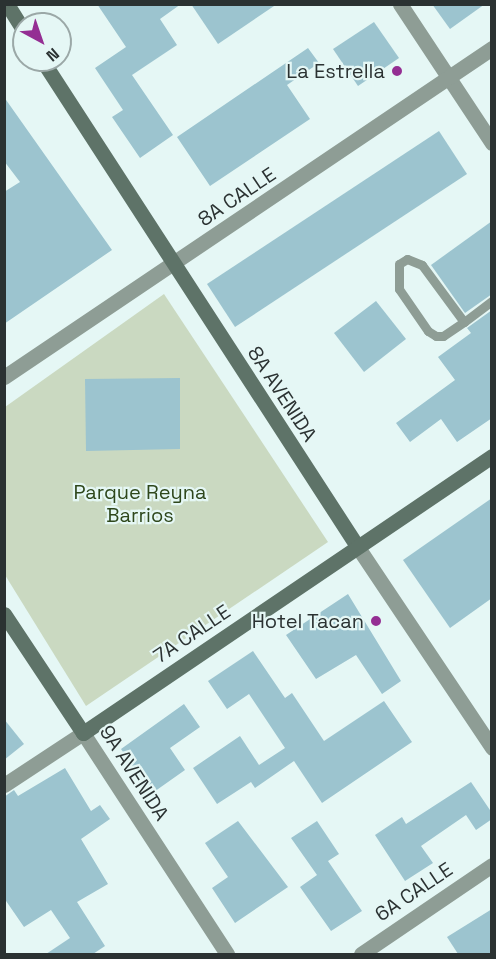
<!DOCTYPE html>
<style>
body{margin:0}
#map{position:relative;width:496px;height:959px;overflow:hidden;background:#e5f7f5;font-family:"Space Grotesk",sans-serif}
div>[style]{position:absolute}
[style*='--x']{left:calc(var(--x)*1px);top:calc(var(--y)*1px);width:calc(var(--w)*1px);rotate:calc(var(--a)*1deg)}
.green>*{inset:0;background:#cad9c1}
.building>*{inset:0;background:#9cc4cf}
.lane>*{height:9px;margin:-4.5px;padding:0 4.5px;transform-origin:4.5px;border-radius:4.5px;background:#8e9d95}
.street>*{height:15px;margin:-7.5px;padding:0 7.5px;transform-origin:7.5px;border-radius:7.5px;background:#8e9d95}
.secondary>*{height:15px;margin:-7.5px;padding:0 7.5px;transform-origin:7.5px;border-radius:7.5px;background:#5e7368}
.dots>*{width:16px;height:16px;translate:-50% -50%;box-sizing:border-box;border:3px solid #e5f7f5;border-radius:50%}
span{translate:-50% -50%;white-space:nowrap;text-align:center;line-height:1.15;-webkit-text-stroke:4.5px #e5f7f5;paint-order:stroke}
.poi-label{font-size:20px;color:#2b3232}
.right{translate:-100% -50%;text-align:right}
.street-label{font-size:20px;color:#2b3232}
.park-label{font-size:20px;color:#2e471b}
.frame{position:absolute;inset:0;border:6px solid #2b3232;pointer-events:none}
.north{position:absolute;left:12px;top:12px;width:60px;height:60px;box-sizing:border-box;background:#e5f7f5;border:2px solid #9ba8a7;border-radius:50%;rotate:140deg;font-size:16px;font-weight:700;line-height:24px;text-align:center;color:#2b3232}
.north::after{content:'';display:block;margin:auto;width:21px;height:27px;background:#942e93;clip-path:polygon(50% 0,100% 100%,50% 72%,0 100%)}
</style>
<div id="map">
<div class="green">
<i style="clip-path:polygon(164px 294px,328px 542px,86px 706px,5px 575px,5px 407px)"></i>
</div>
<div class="building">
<i style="clip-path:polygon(97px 4px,181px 4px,160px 19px,177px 45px,132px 75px,173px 135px,140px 158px,112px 117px,123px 110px,95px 68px,126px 47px)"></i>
<i style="clip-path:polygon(191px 4px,277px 4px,218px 44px)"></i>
<i style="clip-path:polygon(432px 4px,485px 4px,450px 29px)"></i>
<i style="clip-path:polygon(374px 22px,399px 58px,358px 86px,333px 49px)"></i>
<i style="clip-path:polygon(308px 48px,319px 63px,287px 85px,310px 119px,210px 186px,177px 137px)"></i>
<i style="clip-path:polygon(4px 97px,112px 250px,4px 324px,4px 192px,20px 182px,4px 161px)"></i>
<i style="clip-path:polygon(439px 131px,467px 174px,235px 327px,207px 284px)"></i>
<i style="clip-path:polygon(492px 221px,492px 294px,465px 313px,431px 265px)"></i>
<i style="clip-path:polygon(376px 301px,406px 339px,364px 372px,334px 333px)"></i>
<i style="clip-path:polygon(492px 310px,492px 418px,457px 442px,441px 419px,410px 442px,396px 423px,455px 380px,438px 357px,471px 333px,467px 328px)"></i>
<i style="clip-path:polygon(180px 378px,180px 449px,86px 451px,85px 379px)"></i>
<i style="clip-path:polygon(492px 498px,492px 598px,450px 628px,403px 560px)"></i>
<i style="clip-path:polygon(348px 594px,401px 681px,382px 694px,356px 655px,316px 679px,286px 635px)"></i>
<i style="clip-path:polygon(253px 651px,285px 698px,292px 693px,324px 741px,384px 701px,412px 742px,322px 803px,294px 761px,255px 788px,251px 782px,217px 804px,193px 768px,240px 736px,259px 765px,285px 748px,249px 694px,227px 709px,208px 681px)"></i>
<i style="clip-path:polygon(184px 704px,200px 727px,170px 748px,185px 770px,151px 794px,121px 749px)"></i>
<i style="clip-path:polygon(4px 719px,24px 744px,4px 760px)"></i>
<i style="clip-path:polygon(65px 768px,91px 811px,100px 805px,110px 819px,81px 839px,108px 884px,77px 902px,105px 946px,93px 954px,46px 954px,70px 938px,51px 910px,24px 927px,4px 898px,4px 797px,14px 790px,18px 796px)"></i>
<i style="clip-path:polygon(471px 782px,492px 813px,492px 819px,476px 830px,466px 815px,421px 846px,433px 863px,405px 881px,375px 835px,402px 817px,406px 824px)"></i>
<i style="clip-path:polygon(238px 821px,288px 887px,235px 923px,212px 888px,228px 877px,205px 843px)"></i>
<i style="clip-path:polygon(317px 821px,339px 854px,328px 861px,362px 911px,331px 931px,300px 887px,317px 875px,291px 838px)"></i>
<i style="clip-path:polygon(492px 909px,492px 954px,458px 954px,447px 937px)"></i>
</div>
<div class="lane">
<i style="--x:464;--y:322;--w:71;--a:-126.4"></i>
<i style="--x:422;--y:265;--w:16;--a:-158"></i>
<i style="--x:407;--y:259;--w:9;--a:148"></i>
<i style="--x:399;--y:264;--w:25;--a:90"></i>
<i style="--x:399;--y:289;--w:51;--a:55.4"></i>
<i style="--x:428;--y:331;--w:9;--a:32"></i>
<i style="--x:436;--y:336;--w:7;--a:0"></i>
<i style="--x:443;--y:336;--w:25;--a:-34"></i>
<i style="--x:464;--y:322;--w:35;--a:-37"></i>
</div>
<div class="street">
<i style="--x:400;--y:4;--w:167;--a:56.5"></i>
<i style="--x:4;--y:377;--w:589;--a:-33.99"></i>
<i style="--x:357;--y:546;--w:243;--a:56.2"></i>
<i style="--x:4;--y:785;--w:95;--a:-33.4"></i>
<i style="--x:83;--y:733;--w:264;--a:56.9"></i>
<i style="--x:361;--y:954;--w:158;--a:-34.2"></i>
</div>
<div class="secondary">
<i style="--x:7;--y:4;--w:32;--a:58"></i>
<i style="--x:42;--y:60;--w:579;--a:57.05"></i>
<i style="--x:4;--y:614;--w:143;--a:56.4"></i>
<i style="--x:83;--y:733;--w:494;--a:-34.1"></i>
</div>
<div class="dots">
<i style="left:397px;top:71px;background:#942e93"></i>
<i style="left:376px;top:621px;background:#942e93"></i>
</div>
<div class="poi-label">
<span class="right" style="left:385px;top:71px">La Estrella</span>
<span class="right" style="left:364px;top:621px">Hotel Tacan</span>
</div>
<div class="street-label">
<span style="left:237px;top:197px;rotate:-34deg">8A CALLE</span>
<span style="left:282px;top:394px;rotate:57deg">8A AVENIDA</span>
<span style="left:192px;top:634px;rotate:-34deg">7A CALLE</span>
<span style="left:134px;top:773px;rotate:57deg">9A AVENIDA</span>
<span style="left:414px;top:892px;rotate:-34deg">6A CALLE</span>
</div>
<div class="park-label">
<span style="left:140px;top:504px">Parque Reyna<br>Barrios</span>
</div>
<div class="frame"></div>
<div class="north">N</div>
</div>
